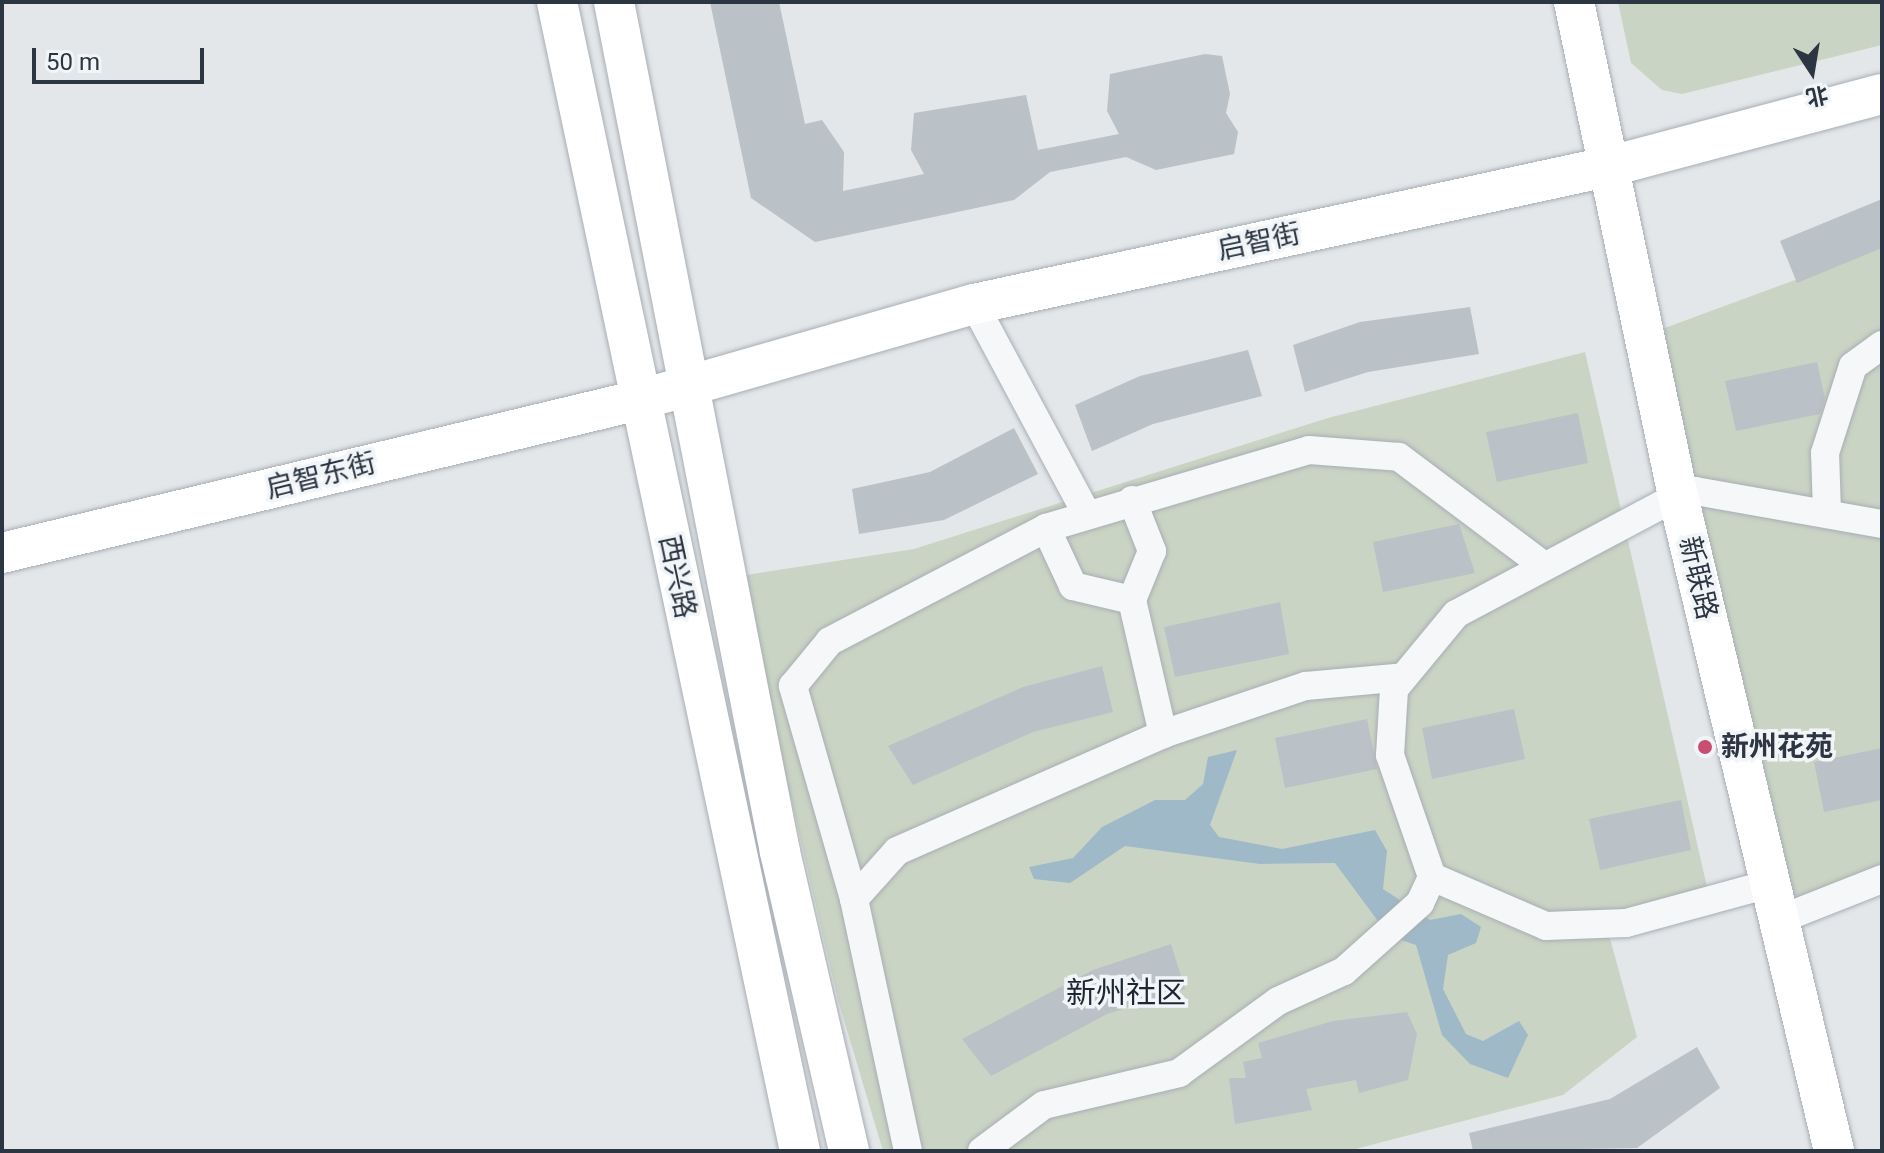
<!DOCTYPE html>
<meta charset="utf-8">
<style>
body{margin:0}
#map{position:relative;width:1884px;height:1153px;overflow:hidden;background:#e3e7ea;font-family:Roboto,"Noto Sans SC",sans-serif}
div>[style]{position:absolute}
[style*='--x']{left:calc(var(--x)*1px);top:calc(var(--y)*1px);width:calc(var(--w)*1px);rotate:calc(var(--a)*1deg)}
.green>*{inset:0;background:#cad4c4}
.water>*{inset:0;background:#a0b9c8}
.building>*{inset:0;background:#bac1c7}
.roads{filter:drop-shadow(0 0 2px #a8aeb4) drop-shadow(0 0 2px #a8aeb4)}
.street>*{height:28px;margin:-14px;padding:0 14px;transform-origin:14px;border-radius:14px;background:#f5f7f9}
.secondary>*{height:40px;margin:-20px;padding:0 20px;transform-origin:20px;border-radius:20px;background:#fff}
.dots>*{width:22px;height:22px;translate:-50% -50%;box-sizing:border-box;border:4px solid #f2f5f8;border-radius:50%}
span{translate:-50% -50%;white-space:nowrap;text-align:center;line-height:1.15;-webkit-text-stroke:7px #f2f5f8;paint-order:stroke}
.street-label{font-size:28px;color:#2b3642}
.poi-label{font-size:28px;color:#2b3642;font-weight:700}
.left{translate:0 -50%;text-align:left}
.neighbourhood-label{font-size:30px;color:#1d2733}
.frame{position:absolute;inset:0;border:4px solid #2b3642;pointer-events:none}
.north{position:absolute;left:1772px;top:32px;width:80px;height:80px;-webkit-text-stroke:6px #f2f5f8;paint-order:stroke;rotate:168deg;font-size:22px;font-weight:700;line-height:32px;text-align:center;color:#2b3642}
.north::after{content:'';display:block;margin:auto;width:28px;height:36px;background:#2b3642;clip-path:polygon(50% 0,100% 100%,50% 72%,0 100%)}
.scale{position:absolute;left:32px;top:48px;width:172px;height:36px;box-sizing:border-box;border:4px solid #2b3642;border-top:0;padding-left:10px;font-size:24px;line-height:28px;white-space:nowrap;color:#2b3642;-webkit-text-stroke:6px #f2f5f8;paint-order:stroke}
</style>
<div id="map">
<div class="green">
<i style="clip-path:polygon(1618px 2px,1882px 2px,1882px 45px,1682px 94px,1662px 90px,1631px 63px)"></i>
<i style="clip-path:polygon(1882px 248px,1882px 881px,1791px 915px,1662px 329px)"></i>
<i style="clip-path:polygon(1585px 352px,1710px 900px,1606px 924px,1637px 1037px,1563px 1095px,1348px 1151px,883px 1151px,838px 1000px,739px 576px,914px 549px,1328px 418px)"></i>
</div>
<div class="water">
<i style="clip-path:polygon(1237px 750px,1210px 825px,1219px 837px,1282px 849px,1375px 830px,1387px 851px,1383px 889px,1430px 920px,1461px 914px,1481px 927px,1476px 943px,1448px 955px,1443px 989px,1466px 1034px,1483px 1041px,1519px 1021px,1528px 1035px,1508px 1078px,1470px 1064px,1442px 1035px,1416px 945px,1389px 936px,1335px 863px,1260px 864px,1125px 846px,1070px 883px,1034px 879px,1029px 867px,1073px 858px,1102px 827px,1155px 800px,1185px 800px,1203px 784px,1208px 757px)"></i>
</div>
<div class="building">
<i style="clip-path:polygon(710px 2px,779px 2px,805px 124px,822px 120px,844px 152px,843px 191px,924px 174px,911px 150px,914px 113px,1026px 95px,1038px 150px,1119px 134px,1107px 111px,1110px 74px,1205px 54px,1222px 56px,1230px 94px,1226px 113px,1238px 132px,1234px 154px,1156px 170px,1126px 157px,1050px 172px,1014px 200px,815px 242px,751px 198px)"></i>
<i style="clip-path:polygon(1882px 199px,1882px 248px,1797px 283px,1780px 241px)"></i>
<i style="clip-path:polygon(1470px 307px,1479px 354px,1368px 372px,1305px 392px,1293px 345px,1360px 322px)"></i>
<i style="clip-path:polygon(1248px 350px,1262px 396px,1153px 424px,1092px 451px,1075px 405px,1140px 376px)"></i>
<i style="clip-path:polygon(1817px 362px,1825px 398px,1820px 414px,1736px 431px,1725px 381px)"></i>
<i style="clip-path:polygon(1578px 413px,1588px 463px,1497px 482px,1486px 432px)"></i>
<i style="clip-path:polygon(1014px 428px,1038px 474px,944px 520px,859px 534px,852px 489px,930px 472px)"></i>
<i style="clip-path:polygon(1459px 524px,1475px 573px,1383px 592px,1373px 542px)"></i>
<i style="clip-path:polygon(1280px 602px,1289px 654px,1175px 677px,1164px 627px)"></i>
<i style="clip-path:polygon(1102px 666px,1113px 712px,1033px 732px,913px 785px,888px 746px,1023px 687px)"></i>
<i style="clip-path:polygon(1514px 709px,1525px 759px,1432px 779px,1422px 728px)"></i>
<i style="clip-path:polygon(1367px 719px,1377px 769px,1285px 788px,1275px 738px)"></i>
<i style="clip-path:polygon(1882px 748px,1882px 800px,1824px 812px,1814px 762px)"></i>
<i style="clip-path:polygon(1681px 800px,1691px 850px,1600px 870px,1589px 819px)"></i>
<i style="clip-path:polygon(1171px 944px,1185px 989px,1107px 1014px,991px 1076px,962px 1039px,1093px 970px)"></i>
<i style="clip-path:polygon(1407px 1012px,1417px 1034px,1408px 1080px,1359px 1093px,1356px 1080px,1306px 1089px,1312px 1110px,1235px 1124px,1229px 1078px,1246px 1078px,1243px 1062px,1262px 1058px,1258px 1043px,1333px 1021px)"></i>
<i style="clip-path:polygon(1697px 1047px,1720px 1088px,1637px 1148px,1473px 1151px,1469px 1133px,1610px 1099px)"></i>
</div>
<div class="roads">
<div class="street">
<i style="--x:974;--y:304;--w:239;--a:61.8"></i>
<i style="--x:1132;--y:500;--w:55;--a:68.6"></i>
<i style="--x:1152;--y:551;--w:53;--a:112.2"></i>
<i style="--x:1132;--y:600;--w:138;--a:77"></i>
<i style="--x:1827;--y:512;--w:59;--a:-91.9"></i>
<i style="--x:1825;--y:453;--w:91;--a:-72.2"></i>
<i style="--x:1853;--y:366;--w:36;--a:-36"></i>
<i style="--x:1046;--y:528;--w:64;--a:65"></i>
<i style="--x:1073;--y:586;--w:61;--a:13.3"></i>
<i style="--x:1769;--y:884;--w:148;--a:164.7"></i>
<i style="--x:1626;--y:923;--w:80;--a:177.9"></i>
<i style="--x:1546;--y:926;--w:124;--a:-156.7"></i>
<i style="--x:1432;--y:877;--w:129;--a:-109"></i>
<i style="--x:1390;--y:755;--w:66;--a:-86.5"></i>
<i style="--x:1394;--y:689;--w:97;--a:-50.4"></i>
<i style="--x:1456;--y:614;--w:251;--a:-28"></i>
<i style="--x:1678;--y:496;--w:18;--a:-16"></i>
<i style="--x:1695;--y:491;--w:190;--a:10"></i>
<i style="--x:854;--y:899;--w:222;--a:-106"></i>
<i style="--x:793;--y:686;--w:58;--a:-50.6"></i>
<i style="--x:830;--y:641;--w:244;--a:-27.6"></i>
<i style="--x:1046;--y:528;--w:274;--a:-16.5"></i>
<i style="--x:1309;--y:450;--w:90;--a:4.4"></i>
<i style="--x:1399;--y:457;--w:180;--a:36.9"></i>
<i style="--x:1779;--y:926;--w:16;--a:-43"></i>
<i style="--x:1791;--y:915;--w:98;--a:-21.6"></i>
<i style="--x:908;--y:1151;--w:258;--a:-102.1"></i>
<i style="--x:854;--y:899;--w:64;--a:-48.1"></i>
<i style="--x:897;--y:851;--w:291;--a:-23.7"></i>
<i style="--x:1163;--y:734;--w:151;--a:-18.6"></i>
<i style="--x:1306;--y:686;--w:98;--a:-5.2"></i>
<i style="--x:982;--y:1151;--w:77;--a:-36.6"></i>
<i style="--x:1044;--y:1105;--w:139;--a:-13.3"></i>
<i style="--x:1179;--y:1073;--w:122;--a:-36"></i>
<i style="--x:1278;--y:1001;--w:72;--a:-24.4"></i>
<i style="--x:1344;--y:971;--w:102;--a:-41.8"></i>
<i style="--x:1420;--y:903;--w:29;--a:-65"></i>
</div>
<div class="secondary">
<i style="--x:557;--y:2;--w:1174;--a:78.06"></i>
<i style="--x:614;--y:2;--w:866;--a:78.95"></i>
<i style="--x:780;--y:852;--w:307;--a:77"></i>
<i style="--x:1574;--y:2;--w:505;--a:78.11"></i>
<i style="--x:1678;--y:496;--w:673;--a:76.6"></i>
<i style="--x:2;--y:553;--w:655;--a:-13.51"></i>
<i style="--x:639;--y:400;--w:348;--a:-16"></i>
<i style="--x:974;--y:304;--w:652;--a:-12.22"></i>
<i style="--x:1611;--y:166;--w:280;--a:-14.9"></i>
</div>
</div>
<div class="dots">
<i style="left:1705px;top:747px;background:#c84f71"></i>
</div>
<div class="street-label">
<span style="left:1259px;top:242px;rotate:-12deg">启智街</span>
<span style="left:321px;top:476px;rotate:-14deg">启智东街</span>
<span style="left:677px;top:577px;rotate:78deg">西兴路</span>
<span style="left:1698px;top:578px;rotate:77deg">新联路</span>
</div>
<div class="poi-label">
<span class="left" style="left:1721px;top:747px">新州花苑</span>
</div>
<div class="neighbourhood-label">
<span style="left:1126px;top:993px">新州社区</span>
</div>
<div class="frame"></div>
<div class="north">北</div>
<div class="scale">50 m</div>
</div>
